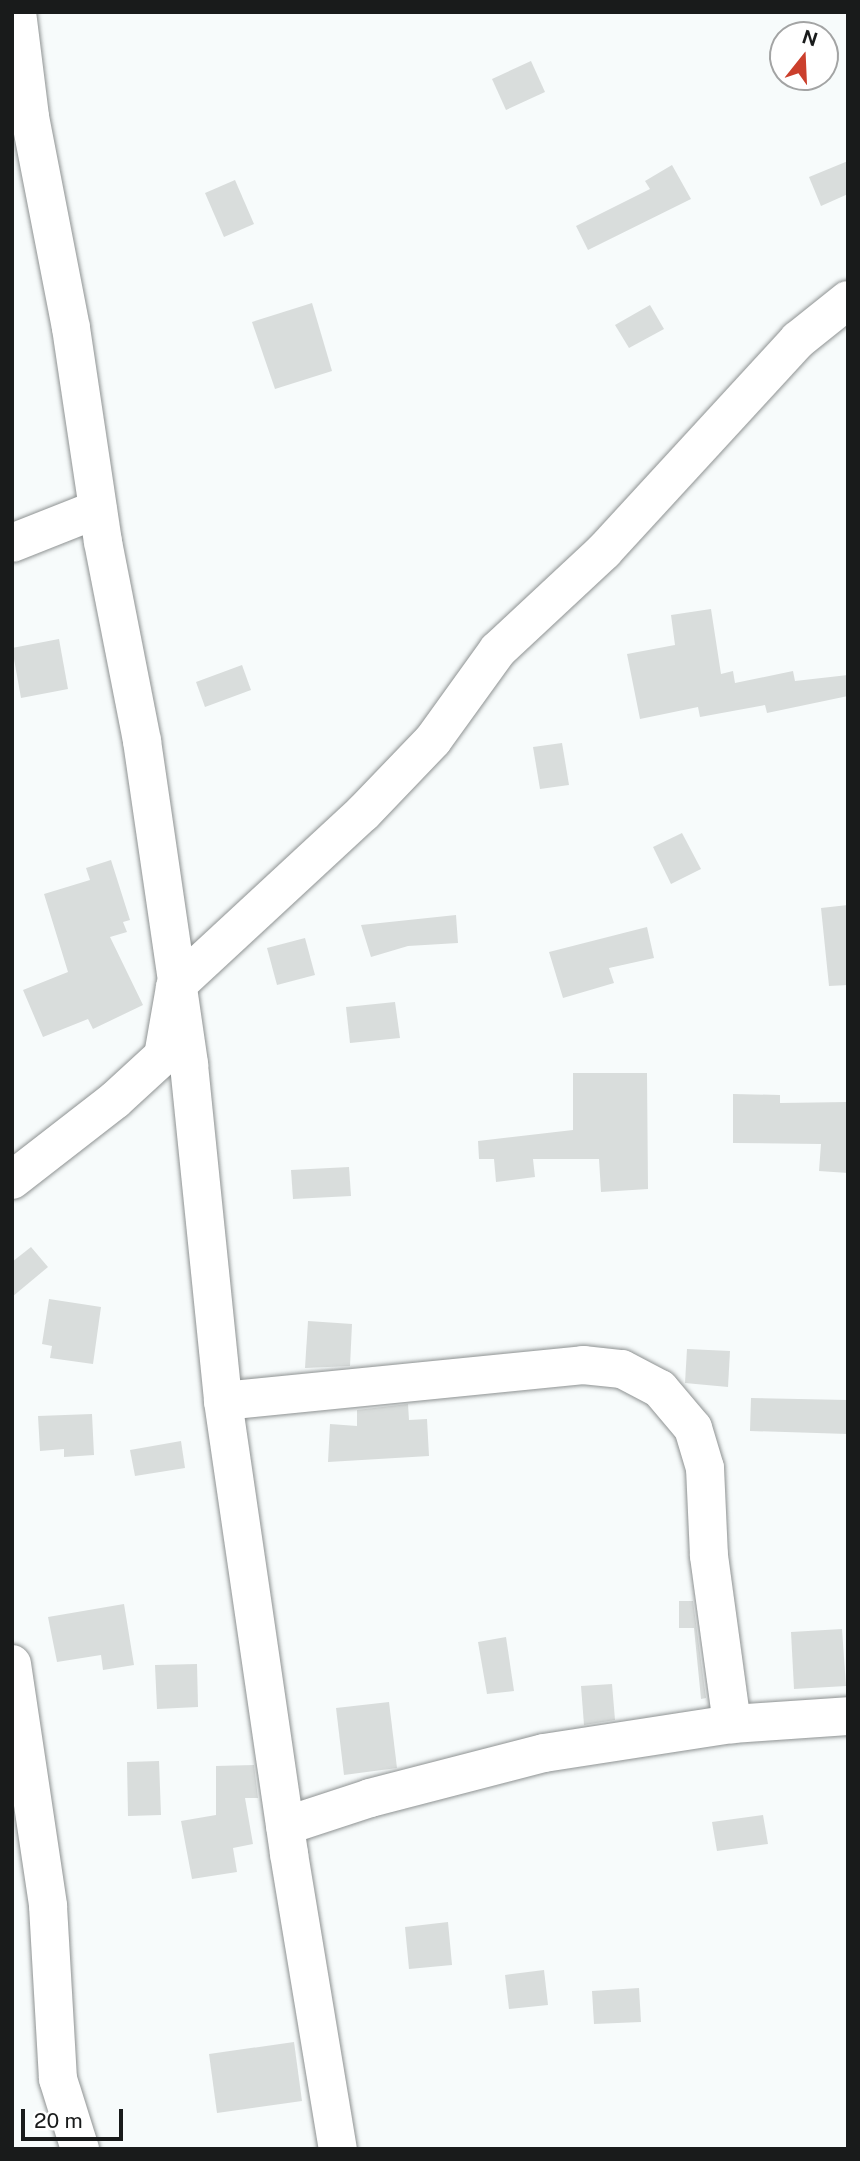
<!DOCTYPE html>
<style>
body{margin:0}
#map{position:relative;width:860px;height:2161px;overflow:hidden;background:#f7fbfb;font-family:"Public Sans",sans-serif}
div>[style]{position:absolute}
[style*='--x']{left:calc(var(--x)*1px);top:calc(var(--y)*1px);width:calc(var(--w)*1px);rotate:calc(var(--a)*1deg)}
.building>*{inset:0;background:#d9dddc}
.roads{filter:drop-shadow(0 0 2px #8e9292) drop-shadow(0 0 2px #8e9292)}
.minor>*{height:38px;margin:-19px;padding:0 19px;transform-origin:19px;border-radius:19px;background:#fff}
span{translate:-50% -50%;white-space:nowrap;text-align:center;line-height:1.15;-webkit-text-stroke:7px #fff;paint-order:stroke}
.frame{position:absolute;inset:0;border:14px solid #191b1b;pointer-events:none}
.north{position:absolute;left:769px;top:21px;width:70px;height:70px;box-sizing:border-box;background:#fff;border:2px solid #a3a4a4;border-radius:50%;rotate:18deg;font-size:19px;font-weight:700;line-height:28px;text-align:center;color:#191b1b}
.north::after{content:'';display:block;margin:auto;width:24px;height:32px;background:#cb3f2c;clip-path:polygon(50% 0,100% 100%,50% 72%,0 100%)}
.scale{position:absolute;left:21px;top:2109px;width:102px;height:32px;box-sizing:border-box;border:4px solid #191b1b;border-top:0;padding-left:9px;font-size:21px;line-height:24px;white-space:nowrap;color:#191b1b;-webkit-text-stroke:5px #fff;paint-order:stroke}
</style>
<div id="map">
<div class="building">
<i style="clip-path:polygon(531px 61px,545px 92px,506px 110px,492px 79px)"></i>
<i style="clip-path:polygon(848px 161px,848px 194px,821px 206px,809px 177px)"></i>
<i style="clip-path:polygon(672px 165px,691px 199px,588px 250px,576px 226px,650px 189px,645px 181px)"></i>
<i style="clip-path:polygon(235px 180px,254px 224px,224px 237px,205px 193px)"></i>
<i style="clip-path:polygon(312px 303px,332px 371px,275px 389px,252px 322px)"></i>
<i style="clip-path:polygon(650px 305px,664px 329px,629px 348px,615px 325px)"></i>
<i style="clip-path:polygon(711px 609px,721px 674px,733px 671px,735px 683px,793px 671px,795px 681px,848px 675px,848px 696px,767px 713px,765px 705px,700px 717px,698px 707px,640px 719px,627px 654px,675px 645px,671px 615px)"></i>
<i style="clip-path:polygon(59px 639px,68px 689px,21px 698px,12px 648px)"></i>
<i style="clip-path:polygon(242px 665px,251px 690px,205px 707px,196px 682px)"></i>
<i style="clip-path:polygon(562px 743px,569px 785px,540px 789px,533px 747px)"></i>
<i style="clip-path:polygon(682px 833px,701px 869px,671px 884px,653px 847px)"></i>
<i style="clip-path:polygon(111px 860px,130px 920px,123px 922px,127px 932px,110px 937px,143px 1005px,93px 1029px,88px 1019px,43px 1037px,23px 990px,68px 972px,44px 894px,90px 880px,86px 868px)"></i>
<i style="clip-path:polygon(848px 905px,848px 985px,829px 986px,821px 908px)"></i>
<i style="clip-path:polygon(456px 915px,458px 943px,408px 946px,371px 957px,361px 925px)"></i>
<i style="clip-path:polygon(647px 927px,654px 958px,609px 968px,614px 983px,563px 998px,549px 952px)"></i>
<i style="clip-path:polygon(305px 938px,315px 975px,277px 985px,267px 948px)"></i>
<i style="clip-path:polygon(395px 1002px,400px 1038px,350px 1043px,346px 1007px)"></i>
<i style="clip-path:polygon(573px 1073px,647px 1073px,648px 1189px,601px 1192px,599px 1159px,533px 1159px,535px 1177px,496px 1182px,494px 1159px,479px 1159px,478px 1141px,573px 1130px)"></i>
<i style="clip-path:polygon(733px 1094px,780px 1095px,780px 1103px,848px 1102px,848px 1173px,819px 1171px,821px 1144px,733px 1143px)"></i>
<i style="clip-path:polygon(349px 1167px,351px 1196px,293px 1199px,291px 1170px)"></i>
<i style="clip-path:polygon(31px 1247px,48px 1267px,12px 1297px,12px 1262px)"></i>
<i style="clip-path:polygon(49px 1299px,101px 1307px,93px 1364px,50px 1358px,52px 1346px,42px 1344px)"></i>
<i style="clip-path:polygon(308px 1321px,352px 1324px,350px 1366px,305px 1368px)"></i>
<i style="clip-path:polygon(687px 1349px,730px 1351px,728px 1387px,685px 1383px)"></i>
<i style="clip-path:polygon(751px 1398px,848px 1400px,848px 1434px,750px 1431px)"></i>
<i style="clip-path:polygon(408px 1404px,409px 1420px,427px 1419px,429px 1456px,328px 1462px,330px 1424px,357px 1426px,357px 1410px)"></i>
<i style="clip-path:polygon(92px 1414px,94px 1455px,64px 1457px,64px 1449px,40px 1451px,38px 1416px)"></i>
<i style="clip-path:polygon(181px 1441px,185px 1468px,135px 1476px,130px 1450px)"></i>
<i style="clip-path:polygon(679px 1601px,693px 1601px,706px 1698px,701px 1699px,694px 1628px,679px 1628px)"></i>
<i style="clip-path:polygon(124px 1604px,134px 1665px,103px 1670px,101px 1655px,57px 1662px,48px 1617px)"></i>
<i style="clip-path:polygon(842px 1629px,846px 1686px,794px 1689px,791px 1632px)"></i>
<i style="clip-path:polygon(506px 1637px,514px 1691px,487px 1694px,478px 1642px)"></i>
<i style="clip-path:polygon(197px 1664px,198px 1707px,157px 1709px,155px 1665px)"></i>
<i style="clip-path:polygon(612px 1684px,615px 1720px,584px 1725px,581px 1686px)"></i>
<i style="clip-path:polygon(389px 1702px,397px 1768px,344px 1775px,336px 1708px)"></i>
<i style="clip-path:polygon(159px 1761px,161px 1815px,128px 1816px,127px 1762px)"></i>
<i style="clip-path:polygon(254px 1765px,258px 1798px,245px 1798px,253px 1844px,233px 1848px,237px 1872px,192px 1879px,181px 1821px,216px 1815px,216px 1766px)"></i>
<i style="clip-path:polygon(763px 1815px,768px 1844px,717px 1851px,712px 1822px)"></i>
<i style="clip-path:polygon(448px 1922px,452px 1965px,409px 1969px,405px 1927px)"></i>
<i style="clip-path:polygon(544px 1970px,548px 2005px,509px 2009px,505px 1975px)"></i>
<i style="clip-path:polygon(639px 1988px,641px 2022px,594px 2024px,592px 1991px)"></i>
<i style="clip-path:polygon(294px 2042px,302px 2101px,217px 2113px,209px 2054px)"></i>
</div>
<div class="roads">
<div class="minor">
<i style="--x:17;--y:12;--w:106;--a:82.9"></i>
<i style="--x:30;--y:117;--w:215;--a:79"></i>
<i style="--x:71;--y:328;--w:216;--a:81.5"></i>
<i style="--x:103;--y:542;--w:203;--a:78.9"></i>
<i style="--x:142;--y:741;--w:327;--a:81.7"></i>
<i style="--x:189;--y:1065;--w:338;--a:84.2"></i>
<i style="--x:223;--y:1401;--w:458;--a:81.7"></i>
<i style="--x:289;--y:1854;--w:299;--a:80.6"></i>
<i style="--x:12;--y:543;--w:92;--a:-21.6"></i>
<i style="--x:12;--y:1180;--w:130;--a:-37.8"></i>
<i style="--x:115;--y:1100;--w:65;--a:-42.5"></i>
<i style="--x:163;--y:1056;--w:70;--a:-80.1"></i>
<i style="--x:175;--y:987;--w:256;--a:-42.8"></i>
<i style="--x:363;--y:813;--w:101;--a:-46.2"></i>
<i style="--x:433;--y:740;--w:111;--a:-54.2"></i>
<i style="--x:498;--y:650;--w:145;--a:-43"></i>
<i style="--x:604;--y:551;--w:287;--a:-47.4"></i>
<i style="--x:798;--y:340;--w:64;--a:-38.7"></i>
<i style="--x:223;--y:1401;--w:362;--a:-5.7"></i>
<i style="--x:583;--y:1365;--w:39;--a:6"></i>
<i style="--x:622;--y:1369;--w:43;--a:27.8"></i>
<i style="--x:660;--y:1389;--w:51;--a:49.8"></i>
<i style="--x:693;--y:1428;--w:42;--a:73.3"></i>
<i style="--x:705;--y:1468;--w:88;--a:87.4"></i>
<i style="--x:709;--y:1556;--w:170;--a:82.2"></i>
<i style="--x:12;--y:1664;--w:245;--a:81.5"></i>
<i style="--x:48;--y:1906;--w:173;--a:86.7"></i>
<i style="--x:58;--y:2079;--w:73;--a:72.6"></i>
<i style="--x:285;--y:1826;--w:89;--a:-18.2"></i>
<i style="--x:370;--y:1798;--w:180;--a:-14.5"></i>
<i style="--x:544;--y:1753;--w:190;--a:-8.8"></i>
<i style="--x:732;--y:1724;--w:116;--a:-3.9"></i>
</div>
</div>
<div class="frame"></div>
<div class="north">N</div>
<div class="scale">20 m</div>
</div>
